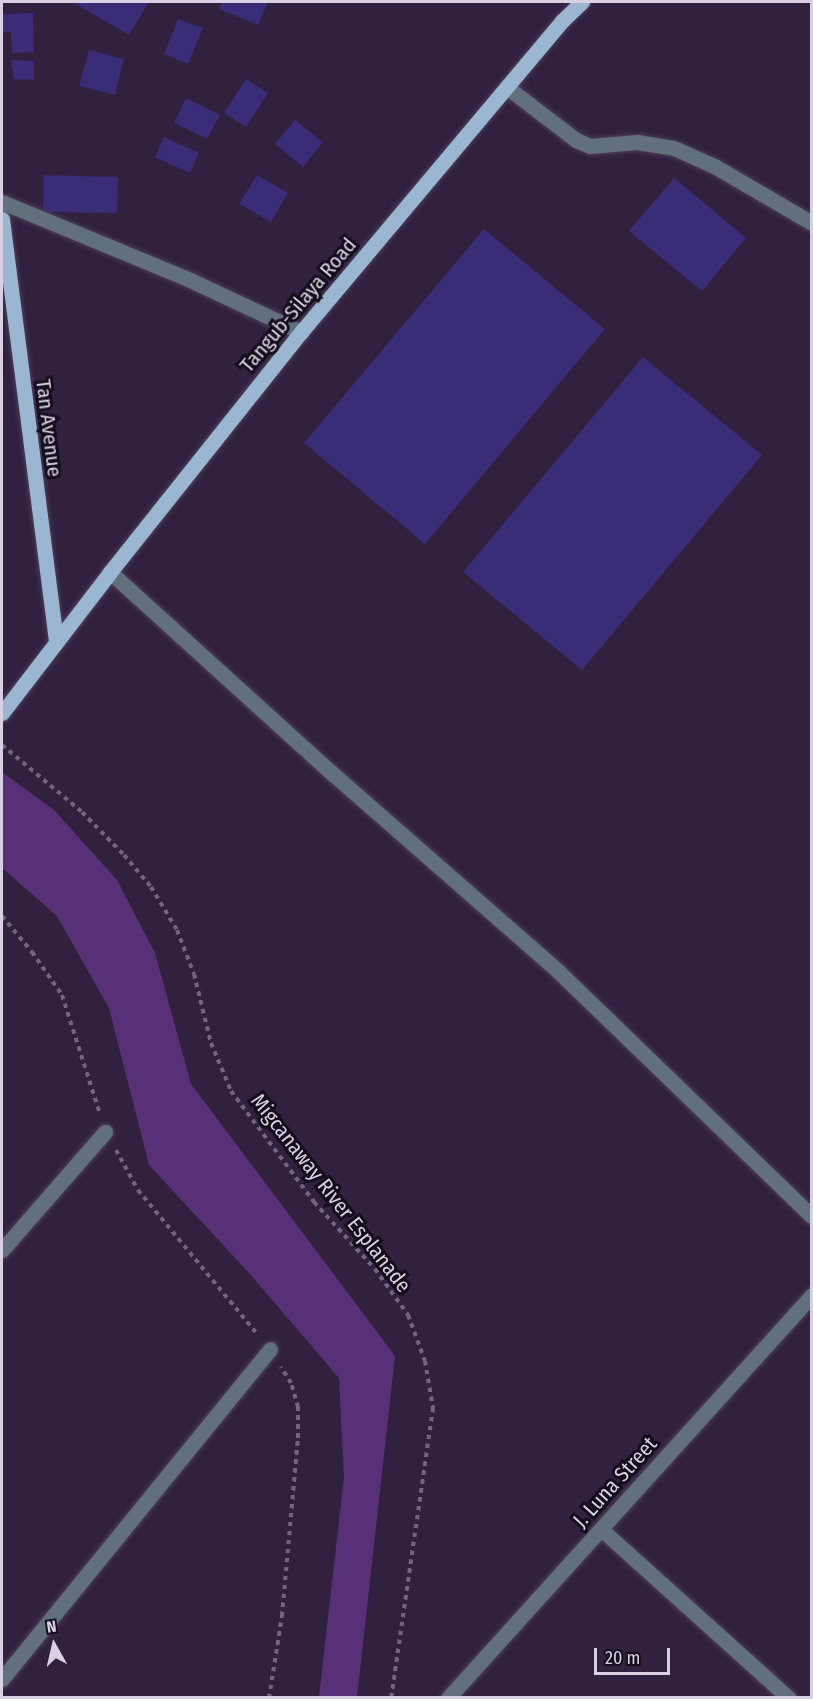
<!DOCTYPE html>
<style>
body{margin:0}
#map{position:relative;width:813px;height:1699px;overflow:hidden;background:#31213f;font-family:"Fira Sans Condensed",sans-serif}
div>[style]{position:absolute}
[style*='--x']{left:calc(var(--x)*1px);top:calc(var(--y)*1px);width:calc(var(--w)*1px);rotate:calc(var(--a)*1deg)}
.water>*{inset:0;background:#583078}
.building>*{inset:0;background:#3a2c76}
.path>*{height:4px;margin-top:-2px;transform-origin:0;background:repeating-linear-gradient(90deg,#73657f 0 4.5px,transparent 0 9px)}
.roads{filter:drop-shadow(0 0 2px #4c3d59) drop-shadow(0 0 2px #4c3d59)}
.minor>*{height:15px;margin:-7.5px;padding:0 7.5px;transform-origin:7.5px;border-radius:7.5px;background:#62707d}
.major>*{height:15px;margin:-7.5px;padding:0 7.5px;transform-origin:7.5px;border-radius:7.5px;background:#9ab6d1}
span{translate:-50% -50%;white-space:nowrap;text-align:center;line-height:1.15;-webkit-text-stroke:6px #150e1c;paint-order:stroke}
.street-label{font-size:21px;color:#dad0e4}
.frame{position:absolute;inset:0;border:3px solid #dad0e4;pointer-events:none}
.north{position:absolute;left:24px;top:1615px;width:60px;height:60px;-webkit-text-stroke:4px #150e1c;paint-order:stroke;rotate:352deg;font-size:16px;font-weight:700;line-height:24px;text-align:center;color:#dad0e4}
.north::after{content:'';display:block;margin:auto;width:21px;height:27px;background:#dad0e4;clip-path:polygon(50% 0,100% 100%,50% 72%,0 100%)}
.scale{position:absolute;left:594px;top:1648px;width:76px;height:27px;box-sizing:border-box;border:3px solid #dad0e4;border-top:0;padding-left:8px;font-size:18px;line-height:21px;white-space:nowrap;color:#dad0e4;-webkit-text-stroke:4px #150e1c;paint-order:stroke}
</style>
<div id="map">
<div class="water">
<i style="clip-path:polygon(2px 772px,54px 810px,117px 880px,155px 953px,191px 1084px,395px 1356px,357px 1697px,319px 1697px,344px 1477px,339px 1378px,250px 1274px,149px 1165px,109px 1008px,57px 916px,2px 868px)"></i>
</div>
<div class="building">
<i style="clip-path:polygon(72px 2px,149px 2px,129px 35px)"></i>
<i style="clip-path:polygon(222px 2px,268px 2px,258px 25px,219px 9px)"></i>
<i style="clip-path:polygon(33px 13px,34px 52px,12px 53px,11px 32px,2px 32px,2px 14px)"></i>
<i style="clip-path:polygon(178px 19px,203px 28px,188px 64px,164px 54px)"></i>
<i style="clip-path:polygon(89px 50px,124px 59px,115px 95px,79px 86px)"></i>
<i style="clip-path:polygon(11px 60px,34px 61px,34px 80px,14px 79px)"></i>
<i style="clip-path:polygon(246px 79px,268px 93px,246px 127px,224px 113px)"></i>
<i style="clip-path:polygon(186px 98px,220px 115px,207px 139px,174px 123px)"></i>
<i style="clip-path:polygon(295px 120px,323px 142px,303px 167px,275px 144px)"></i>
<i style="clip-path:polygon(164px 137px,199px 153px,190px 173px,155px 157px)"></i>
<i style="clip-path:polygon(44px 175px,118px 177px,117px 213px,43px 212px)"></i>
<i style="clip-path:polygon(257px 175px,288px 193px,271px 222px,239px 204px)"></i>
<i style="clip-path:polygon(674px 178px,746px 238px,702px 291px,629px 231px)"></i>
<i style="clip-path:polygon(484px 229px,605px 329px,425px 544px,304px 443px)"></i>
<i style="clip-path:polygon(643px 357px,762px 455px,582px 670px,463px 572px)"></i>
</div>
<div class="path">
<i style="--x:2;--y:745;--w:104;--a:39.9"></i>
<i style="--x:82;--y:812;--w:60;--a:45.7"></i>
<i style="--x:124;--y:855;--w:42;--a:49.8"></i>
<i style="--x:151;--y:887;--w:50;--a:58.8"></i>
<i style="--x:177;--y:930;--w:47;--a:68.9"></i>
<i style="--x:194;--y:974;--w:71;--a:76.2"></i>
<i style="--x:211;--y:1043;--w:52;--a:67.4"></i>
<i style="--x:231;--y:1091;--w:139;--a:53.2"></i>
<i style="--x:314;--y:1202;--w:91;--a:47.7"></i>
<i style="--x:375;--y:1269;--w:57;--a:54.3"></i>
<i style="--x:408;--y:1315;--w:49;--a:69.7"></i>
<i style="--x:425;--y:1361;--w:48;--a:80.3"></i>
<i style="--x:433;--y:1408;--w:293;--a:98.2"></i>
<i style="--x:2;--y:916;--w:47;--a:50.2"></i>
<i style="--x:32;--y:952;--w:52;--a:55.1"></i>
<i style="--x:62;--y:995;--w:125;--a:72.3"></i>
<i style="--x:116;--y:1150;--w:46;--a:61.2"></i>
<i style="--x:138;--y:1190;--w:187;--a:50.4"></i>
<i style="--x:269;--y:1698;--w:83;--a:-81"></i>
<i style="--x:282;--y:1616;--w:179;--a:-84.9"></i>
<i style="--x:298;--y:1438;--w:31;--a:-90"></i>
<i style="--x:298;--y:1407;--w:25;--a:-106"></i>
<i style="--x:291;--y:1383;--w:19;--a:-122"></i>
</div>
<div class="roads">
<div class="minor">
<i style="--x:508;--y:88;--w:86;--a:37.4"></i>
<i style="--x:576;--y:140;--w:15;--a:23"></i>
<i style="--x:590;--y:146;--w:47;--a:-4.9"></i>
<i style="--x:637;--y:142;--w:37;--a:9"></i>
<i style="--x:674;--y:148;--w:46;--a:24.3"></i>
<i style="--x:716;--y:167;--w:111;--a:30.3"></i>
<i style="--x:2;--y:202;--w:204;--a:22.5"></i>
<i style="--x:190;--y:280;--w:123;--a:25.1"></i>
<i style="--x:110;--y:572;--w:299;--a:42.2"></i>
<i style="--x:332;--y:773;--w:302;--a:41.2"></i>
<i style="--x:559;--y:972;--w:351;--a:44"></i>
<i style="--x:2;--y:1250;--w:157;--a:-48.9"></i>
<i style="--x:601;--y:1529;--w:253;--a:42"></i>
<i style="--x:2;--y:1679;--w:425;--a:-50.9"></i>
<i style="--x:448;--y:1698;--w:543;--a:-47.91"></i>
</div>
<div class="major">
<i style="--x:2;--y:219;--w:426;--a:82.7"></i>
<i style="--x:2;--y:713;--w:178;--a:-52.5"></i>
<i style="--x:110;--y:572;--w:307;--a:-51.5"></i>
<i style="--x:301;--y:332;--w:406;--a:-50"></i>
<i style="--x:562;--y:21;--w:28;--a:-44"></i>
</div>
</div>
<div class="street-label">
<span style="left:298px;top:305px;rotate:-50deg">Tangub-Silaya Road</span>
<span style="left:49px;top:428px;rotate:83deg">Tan Avenue</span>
<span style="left:331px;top:1193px;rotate:52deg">Migcanaway River Esplanade</span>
<span style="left:615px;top:1482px;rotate:-48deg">J. Luna Street</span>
</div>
<div class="frame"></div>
<div class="north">N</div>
<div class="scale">20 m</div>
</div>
